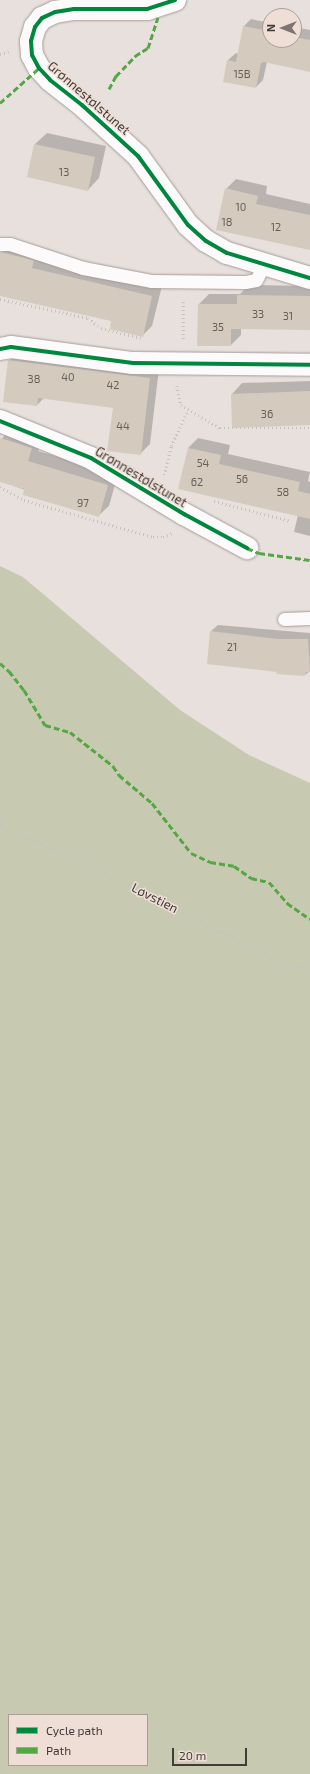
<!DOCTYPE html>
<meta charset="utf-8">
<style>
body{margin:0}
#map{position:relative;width:310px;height:1774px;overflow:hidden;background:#e8e0dc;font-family:"Exo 2",sans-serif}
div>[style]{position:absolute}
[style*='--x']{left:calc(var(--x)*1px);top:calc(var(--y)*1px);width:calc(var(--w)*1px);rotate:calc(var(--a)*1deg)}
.green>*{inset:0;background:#c8c9b1}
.shadow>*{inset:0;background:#0003}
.building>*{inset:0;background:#d4cabd}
.path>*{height:2.5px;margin-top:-1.25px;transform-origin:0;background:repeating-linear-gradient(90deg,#c4c1bf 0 1px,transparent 0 4px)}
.roads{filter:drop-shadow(0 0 1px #a39c99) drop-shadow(0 0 1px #a39c99)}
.lane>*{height:13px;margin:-6.5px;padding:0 6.5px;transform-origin:6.5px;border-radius:6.5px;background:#fcfafa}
.street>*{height:22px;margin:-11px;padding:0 11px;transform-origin:11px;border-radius:11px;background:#fcfafa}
.quiet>*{height:3px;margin-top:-1.5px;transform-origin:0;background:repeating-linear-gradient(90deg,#55a645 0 6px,transparent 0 9px)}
.cycleway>*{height:4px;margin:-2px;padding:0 2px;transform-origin:2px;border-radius:2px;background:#00873e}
span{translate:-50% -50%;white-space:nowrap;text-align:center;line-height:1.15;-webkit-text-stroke:3px #eeded6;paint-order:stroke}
.number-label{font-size:11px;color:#665f59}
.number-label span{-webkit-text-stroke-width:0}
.street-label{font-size:13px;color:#423b38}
.legend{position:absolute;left:8px;top:1714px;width:140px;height:52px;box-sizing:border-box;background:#eeded6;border:1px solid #a99d97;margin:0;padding:5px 7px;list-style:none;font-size:12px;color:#423b38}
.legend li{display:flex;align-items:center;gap:8px;height:20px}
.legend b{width:20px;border:1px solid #a99d97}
.north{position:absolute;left:262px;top:8px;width:40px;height:40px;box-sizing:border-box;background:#eeded6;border:1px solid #a99d97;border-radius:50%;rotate:270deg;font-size:11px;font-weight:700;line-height:16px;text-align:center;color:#423b38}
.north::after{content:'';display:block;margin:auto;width:14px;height:18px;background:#7c7571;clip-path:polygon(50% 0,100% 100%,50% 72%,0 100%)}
.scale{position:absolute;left:172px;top:1748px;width:75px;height:18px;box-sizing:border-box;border:2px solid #423b38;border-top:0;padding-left:5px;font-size:12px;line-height:14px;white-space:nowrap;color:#423b38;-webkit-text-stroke:3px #eeded6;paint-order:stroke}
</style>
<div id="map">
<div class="green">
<i style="clip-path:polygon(evenodd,0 566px,23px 577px,180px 710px,249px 755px,310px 783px,310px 1774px,0 1774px,0 566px,9px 1715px,147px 1715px,147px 1765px,9px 1765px,9px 1715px)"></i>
</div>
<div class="shadow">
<i style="clip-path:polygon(251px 19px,270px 23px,270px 40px,294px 40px,294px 27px,310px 30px,310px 70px,267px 62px,263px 80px,256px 87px,228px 60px,236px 53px,239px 54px,244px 26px)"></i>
<i style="clip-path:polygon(47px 133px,106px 146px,99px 178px,88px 190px,28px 176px,35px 144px)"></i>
<i style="clip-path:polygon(236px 179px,267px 186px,266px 194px,310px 204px,310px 249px,226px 189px)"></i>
<i style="clip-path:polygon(12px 243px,162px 286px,152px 326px,142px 336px,113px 320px,0 295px,2px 253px)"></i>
<i style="clip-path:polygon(249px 285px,310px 286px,310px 329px,241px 328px,241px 335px,231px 345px,199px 304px,209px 294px,240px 294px)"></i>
<i style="clip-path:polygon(19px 351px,159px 369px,150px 444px,140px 454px,114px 407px,44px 398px,37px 405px,9px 361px)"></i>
<i style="clip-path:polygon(310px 381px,310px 424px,232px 394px,242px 383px)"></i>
<i style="clip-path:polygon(11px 428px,42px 437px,38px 451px,118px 474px,109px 506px,98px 516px,0 481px,0 441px)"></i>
<i style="clip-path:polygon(198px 438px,230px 445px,228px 454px,310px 472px,308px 481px,310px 482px,310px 536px,294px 532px,298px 515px,188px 448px)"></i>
<i style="clip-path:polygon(218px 625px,310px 633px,310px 671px,305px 675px,211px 631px)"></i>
</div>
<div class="building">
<i style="clip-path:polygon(243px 26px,270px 31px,270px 40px,294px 40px,294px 37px,310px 40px,310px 72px,264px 62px,261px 63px,256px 88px,223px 82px,227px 60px,236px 62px)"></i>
<i style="clip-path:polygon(34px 144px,95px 157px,88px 191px,27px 177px)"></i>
<i style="clip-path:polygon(225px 188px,258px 196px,256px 204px,310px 215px,310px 250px,216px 230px)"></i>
<i style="clip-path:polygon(0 252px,34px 260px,32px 268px,152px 296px,143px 337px,110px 329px,111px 321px,0 296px)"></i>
<i style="clip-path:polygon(237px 295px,310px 296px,310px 330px,231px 329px,231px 346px,197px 346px,198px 304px,237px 304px)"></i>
<i style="clip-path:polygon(8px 360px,150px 378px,141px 455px,107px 451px,113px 408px,38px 398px,37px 406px,3px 402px)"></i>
<i style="clip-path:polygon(310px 391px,310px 425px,232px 428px,231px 394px)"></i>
<i style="clip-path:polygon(0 438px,32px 448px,28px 461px,108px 485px,99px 517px,23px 495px,24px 489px,0 482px)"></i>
<i style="clip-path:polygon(188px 448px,221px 455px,219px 464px,300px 482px,298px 491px,310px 494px,310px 519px,178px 489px)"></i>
<i style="clip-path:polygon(210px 631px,278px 639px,308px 639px,310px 672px,306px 672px,305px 676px,276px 674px,277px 672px,207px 664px)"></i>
</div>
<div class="path">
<i style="--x:0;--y:54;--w:9;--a:-18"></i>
<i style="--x:0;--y:299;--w:90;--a:12.2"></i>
<i style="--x:88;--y:318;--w:16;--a:38"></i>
<i style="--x:101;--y:328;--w:41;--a:14"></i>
<i style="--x:183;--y:339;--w:39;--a:-90"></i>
<i style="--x:177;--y:386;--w:19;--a:78"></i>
<i style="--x:181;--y:405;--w:45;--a:30.5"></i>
<i style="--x:220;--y:428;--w:90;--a:0"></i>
<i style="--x:164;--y:475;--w:30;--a:-76"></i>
<i style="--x:171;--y:446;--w:40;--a:-65"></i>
<i style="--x:0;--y:487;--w:27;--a:28"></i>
<i style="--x:24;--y:500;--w:134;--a:16"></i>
<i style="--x:153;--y:537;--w:10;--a:0"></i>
<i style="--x:163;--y:537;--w:10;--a:-24"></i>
<i style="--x:214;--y:501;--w:79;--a:14.7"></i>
<i style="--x:0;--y:825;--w:118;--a:24.6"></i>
<i style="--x:107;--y:874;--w:188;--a:26.8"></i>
<i style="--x:275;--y:959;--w:36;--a:16"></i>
</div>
<div class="roads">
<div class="lane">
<i style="--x:0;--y:244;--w:10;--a:0"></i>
<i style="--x:10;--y:244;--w:77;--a:18.2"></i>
<i style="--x:83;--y:268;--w:69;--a:10.8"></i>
<i style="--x:151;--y:281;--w:94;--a:0.6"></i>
<i style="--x:245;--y:282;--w:11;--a:-10"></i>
<i style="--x:256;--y:280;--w:17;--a:-62"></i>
<i style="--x:284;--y:619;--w:26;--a:-2"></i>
</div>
<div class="street">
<i style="--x:175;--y:0;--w:29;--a:162"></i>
<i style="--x:147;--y:9;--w:73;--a:180"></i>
<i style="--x:74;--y:9;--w:19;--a:171"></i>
<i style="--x:55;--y:12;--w:14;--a:155"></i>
<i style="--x:42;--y:18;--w:11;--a:128"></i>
<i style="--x:35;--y:27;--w:15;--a:106"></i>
<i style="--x:31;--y:41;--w:14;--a:86"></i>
<i style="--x:32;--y:55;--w:15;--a:62"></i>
<i style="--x:39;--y:68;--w:16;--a:47"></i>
<i style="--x:50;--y:80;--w:41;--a:38"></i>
<i style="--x:82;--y:105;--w:76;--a:42.3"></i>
<i style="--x:138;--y:156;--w:85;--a:54.1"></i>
<i style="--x:188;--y:225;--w:24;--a:42"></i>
<i style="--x:206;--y:241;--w:24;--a:30"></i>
<i style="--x:227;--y:253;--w:87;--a:16.8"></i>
<i style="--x:0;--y:349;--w:11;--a:-10"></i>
<i style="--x:11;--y:347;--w:123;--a:7.5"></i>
<i style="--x:133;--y:363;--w:177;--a:0.6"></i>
<i style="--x:0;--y:421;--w:98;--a:22.1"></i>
<i style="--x:91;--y:458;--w:109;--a:31.1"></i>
<i style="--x:184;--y:514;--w:72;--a:28.4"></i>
</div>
</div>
<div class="quiet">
<i style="--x:109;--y:89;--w:15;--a:-62"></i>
<i style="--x:116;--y:76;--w:28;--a:-46"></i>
<i style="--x:135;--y:56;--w:15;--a:-32"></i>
<i style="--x:148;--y:48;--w:32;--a:-72"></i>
<i style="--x:0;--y:103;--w:52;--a:-41.9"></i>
<i style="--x:247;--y:548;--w:13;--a:23"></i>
<i style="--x:259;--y:553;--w:51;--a:7.8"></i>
<i style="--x:0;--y:663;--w:12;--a:42"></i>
<i style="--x:9;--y:671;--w:24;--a:52"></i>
<i style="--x:24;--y:690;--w:41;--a:59"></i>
<i style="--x:45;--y:725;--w:26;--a:16"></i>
<i style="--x:70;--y:732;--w:55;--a:38.3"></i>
<i style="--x:113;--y:766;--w:11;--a:56"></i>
<i style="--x:119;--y:775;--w:43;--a:40.3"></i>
<i style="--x:152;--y:803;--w:63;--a:52"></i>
<i style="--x:191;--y:853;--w:21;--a:25"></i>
<i style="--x:210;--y:862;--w:24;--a:9"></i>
<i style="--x:234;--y:866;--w:21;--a:35"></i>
<i style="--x:251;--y:878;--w:18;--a:13"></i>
<i style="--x:269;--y:882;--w:28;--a:49"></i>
<i style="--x:287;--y:903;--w:28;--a:35"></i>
</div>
<div class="cycleway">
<i style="--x:175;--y:0;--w:29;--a:162"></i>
<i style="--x:147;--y:9;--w:73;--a:180"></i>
<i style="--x:74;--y:9;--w:19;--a:171"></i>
<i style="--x:55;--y:12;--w:14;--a:155"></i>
<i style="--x:42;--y:18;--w:11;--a:128"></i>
<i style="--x:35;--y:27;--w:15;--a:106"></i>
<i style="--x:31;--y:41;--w:14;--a:86"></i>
<i style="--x:32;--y:55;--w:15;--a:62"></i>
<i style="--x:39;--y:68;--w:16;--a:47"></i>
<i style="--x:50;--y:80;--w:41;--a:38"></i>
<i style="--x:82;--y:105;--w:76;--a:42.3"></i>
<i style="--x:138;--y:156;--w:85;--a:54.1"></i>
<i style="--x:188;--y:225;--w:24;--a:42"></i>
<i style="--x:206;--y:241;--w:24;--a:30"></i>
<i style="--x:227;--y:253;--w:87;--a:16.8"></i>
<i style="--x:0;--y:349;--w:11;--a:-10"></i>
<i style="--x:11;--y:347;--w:123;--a:7.5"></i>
<i style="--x:133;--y:363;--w:177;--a:0.6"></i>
<i style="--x:0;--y:421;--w:98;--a:22.1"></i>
<i style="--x:91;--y:458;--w:109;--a:31.1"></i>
<i style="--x:184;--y:514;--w:72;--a:28.4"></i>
</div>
<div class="number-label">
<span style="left:242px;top:74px">15B</span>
<span style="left:64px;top:172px">13</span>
<span style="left:241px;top:207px">10</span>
<span style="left:227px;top:222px">18</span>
<span style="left:276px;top:227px">12</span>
<span style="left:258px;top:314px">33</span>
<span style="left:288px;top:316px">31</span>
<span style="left:218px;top:327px">35</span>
<span style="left:68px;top:377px">40</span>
<span style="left:34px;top:379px">38</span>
<span style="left:113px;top:385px">42</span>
<span style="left:267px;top:414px">36</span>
<span style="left:123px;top:426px">44</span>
<span style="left:203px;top:463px">54</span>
<span style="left:242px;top:479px">56</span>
<span style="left:197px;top:482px">62</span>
<span style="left:283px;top:492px">58</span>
<span style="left:83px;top:503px">97</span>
<span style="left:232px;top:647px">21</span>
</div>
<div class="street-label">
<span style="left:89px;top:98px;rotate:41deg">Grønnestølstunet</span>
<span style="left:141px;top:477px;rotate:31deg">Grønnestølstunet</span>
<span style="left:155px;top:898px;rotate:27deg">Løvstien</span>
</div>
<ul class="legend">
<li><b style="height:5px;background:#00873e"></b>Cycle path</li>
<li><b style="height:5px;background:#55a645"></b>Path</li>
</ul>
<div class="north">N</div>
<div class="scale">20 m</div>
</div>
